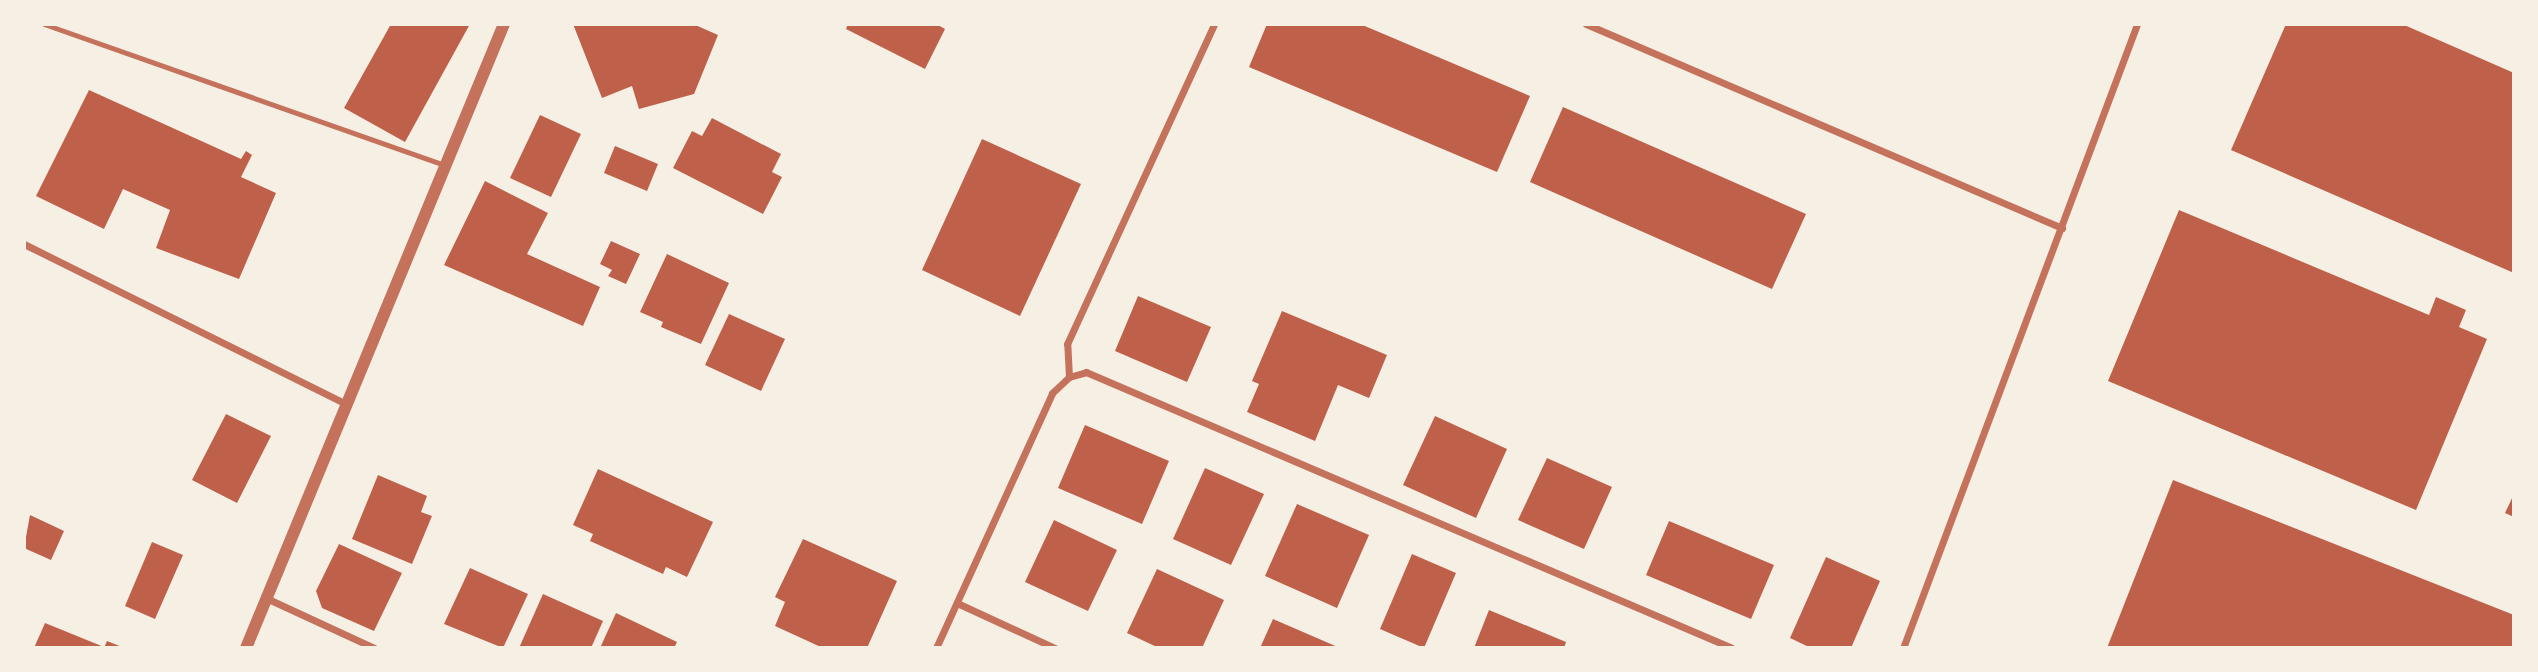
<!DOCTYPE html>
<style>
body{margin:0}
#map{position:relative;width:2538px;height:672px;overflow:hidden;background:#f6efe4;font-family:Quicksand,sans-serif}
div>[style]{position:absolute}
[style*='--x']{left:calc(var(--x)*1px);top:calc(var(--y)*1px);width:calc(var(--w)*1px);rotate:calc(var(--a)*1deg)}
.building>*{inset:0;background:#bf614a}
.service>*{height:5px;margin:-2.5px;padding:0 2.5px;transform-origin:2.5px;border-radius:2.5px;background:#c5725c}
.minor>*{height:7px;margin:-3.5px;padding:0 3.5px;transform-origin:3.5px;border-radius:3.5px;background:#c5725c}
.tertiary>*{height:12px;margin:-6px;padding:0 6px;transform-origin:6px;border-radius:6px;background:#c5725c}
span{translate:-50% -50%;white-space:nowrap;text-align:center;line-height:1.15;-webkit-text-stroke:7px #f6efe4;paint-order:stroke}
.frame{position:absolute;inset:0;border:26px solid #f6efe4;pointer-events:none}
</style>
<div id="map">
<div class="building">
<i style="clip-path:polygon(391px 24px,470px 24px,405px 142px,344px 108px)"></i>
<i style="clip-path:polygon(573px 24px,693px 24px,718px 35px,694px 94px,639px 109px,632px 86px,602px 98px)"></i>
<i style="clip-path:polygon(848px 24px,936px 24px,945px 29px,925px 69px,846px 29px)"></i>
<i style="clip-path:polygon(1267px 24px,1360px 24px,1530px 96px,1497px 172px,1249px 67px)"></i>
<i style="clip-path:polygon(2286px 24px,2402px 24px,2514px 73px,2514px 273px,2231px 150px)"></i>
<i style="clip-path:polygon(89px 90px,241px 159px,246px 151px,252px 155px,241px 177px,276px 193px,239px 279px,156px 248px,170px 210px,123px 189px,104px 229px,36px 196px)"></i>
<i style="clip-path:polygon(1563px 107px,1806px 214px,1772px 289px,1530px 182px)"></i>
<i style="clip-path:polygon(540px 115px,581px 134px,551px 197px,510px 178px)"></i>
<i style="clip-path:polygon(712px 118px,781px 154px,772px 172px,782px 177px,763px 214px,673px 168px,692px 131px,702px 136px)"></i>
<i style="clip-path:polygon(982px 139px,1081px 184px,1020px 316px,922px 270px)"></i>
<i style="clip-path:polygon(615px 146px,658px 164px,647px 191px,604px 173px)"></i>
<i style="clip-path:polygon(485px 181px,548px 213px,527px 254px,600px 287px,583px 326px,444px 265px)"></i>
<i style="clip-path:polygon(2179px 210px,2429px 315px,2436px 297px,2466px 310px,2459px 327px,2487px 339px,2416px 510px,2108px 381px)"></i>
<i style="clip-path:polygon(611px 241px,640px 254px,626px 284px,608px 276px,612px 270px,600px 264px)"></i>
<i style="clip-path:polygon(667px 254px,729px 283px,701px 344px,661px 327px,663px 322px,640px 312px)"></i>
<i style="clip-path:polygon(1138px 296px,1211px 327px,1187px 382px,1115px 351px)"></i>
<i style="clip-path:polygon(1282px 311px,1387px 355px,1369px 398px,1338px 385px,1315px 441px,1247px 412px,1259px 384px,1252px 381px)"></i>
<i style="clip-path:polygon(729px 314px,785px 339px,761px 391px,705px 365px)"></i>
<i style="clip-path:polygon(226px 414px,271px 436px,237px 503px,192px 480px)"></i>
<i style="clip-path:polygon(1435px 416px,1507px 449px,1476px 518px,1403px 485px)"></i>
<i style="clip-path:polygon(1085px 425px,1169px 461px,1142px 524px,1058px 488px)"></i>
<i style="clip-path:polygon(1547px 458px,1612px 487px,1584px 549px,1518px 520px)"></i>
<i style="clip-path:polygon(1205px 468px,1264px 494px,1231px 565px,1173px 539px)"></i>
<i style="clip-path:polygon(598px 469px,713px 522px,687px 577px,666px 567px,663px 574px,590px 541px,593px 534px,573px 525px)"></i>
<i style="clip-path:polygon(378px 475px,427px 496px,421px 512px,432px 516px,412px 564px,352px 539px)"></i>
<i style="clip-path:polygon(2173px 480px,2514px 615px,2514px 648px,2107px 648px)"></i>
<i style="clip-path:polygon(2514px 494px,2514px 517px,2505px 513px)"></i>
<i style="clip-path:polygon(1297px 504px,1369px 535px,1337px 608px,1265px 576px)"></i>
<i style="clip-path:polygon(30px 515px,64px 531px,51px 560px,24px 548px)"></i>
<i style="clip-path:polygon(1054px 520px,1117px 550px,1088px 611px,1025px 582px)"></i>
<i style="clip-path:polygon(1669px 521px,1774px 565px,1751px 619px,1646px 575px)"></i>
<i style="clip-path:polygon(803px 539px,897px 581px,867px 648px,823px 648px,775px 626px,785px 602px,775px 597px)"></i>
<i style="clip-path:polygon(152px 542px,183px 555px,155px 619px,125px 606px)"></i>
<i style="clip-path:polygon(339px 544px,402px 573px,374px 631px,322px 608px,316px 591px)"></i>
<i style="clip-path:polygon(1412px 554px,1456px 573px,1424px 648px,1380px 629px)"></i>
<i style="clip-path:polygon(1826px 557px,1880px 581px,1851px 648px,1811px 648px,1790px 638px)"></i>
<i style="clip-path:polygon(470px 568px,528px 594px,503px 648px,444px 624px)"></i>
<i style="clip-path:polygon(1157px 569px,1224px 600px,1202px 648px,1159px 648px,1127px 633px)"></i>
<i style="clip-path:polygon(543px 594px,603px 621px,591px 648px,519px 648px)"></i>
<i style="clip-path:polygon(1489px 610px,1566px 642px,1564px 648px,1474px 648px)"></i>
<i style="clip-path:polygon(616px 613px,677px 642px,674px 648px,600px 648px)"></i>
<i style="clip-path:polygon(1273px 619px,1340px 648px,1260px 648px)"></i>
<i style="clip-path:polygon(45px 623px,104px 647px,104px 648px,34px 648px)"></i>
<i style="clip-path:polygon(107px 641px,122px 647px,122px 648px,104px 648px)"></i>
</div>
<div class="service">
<i style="--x:44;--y:24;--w:425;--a:19.4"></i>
</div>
<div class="minor">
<i style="--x:1586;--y:24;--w:518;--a:23.2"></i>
<i style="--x:24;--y:244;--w:360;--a:26.4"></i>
<i style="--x:1069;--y:377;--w:33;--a:-93"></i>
<i style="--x:1067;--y:344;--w:352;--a:-65.3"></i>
<i style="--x:266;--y:598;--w:119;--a:24.8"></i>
<i style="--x:957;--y:603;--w:108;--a:24.7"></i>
<i style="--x:936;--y:648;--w:280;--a:-65.5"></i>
<i style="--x:1052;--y:393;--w:23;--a:-43"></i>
<i style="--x:1069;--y:377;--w:18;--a:-16"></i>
<i style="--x:1086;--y:372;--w:702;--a:23.13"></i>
<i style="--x:1903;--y:648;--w:666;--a:-69.44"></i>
</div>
<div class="tertiary">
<i style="--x:246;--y:648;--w:675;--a:-67.54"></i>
</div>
<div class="frame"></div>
</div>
